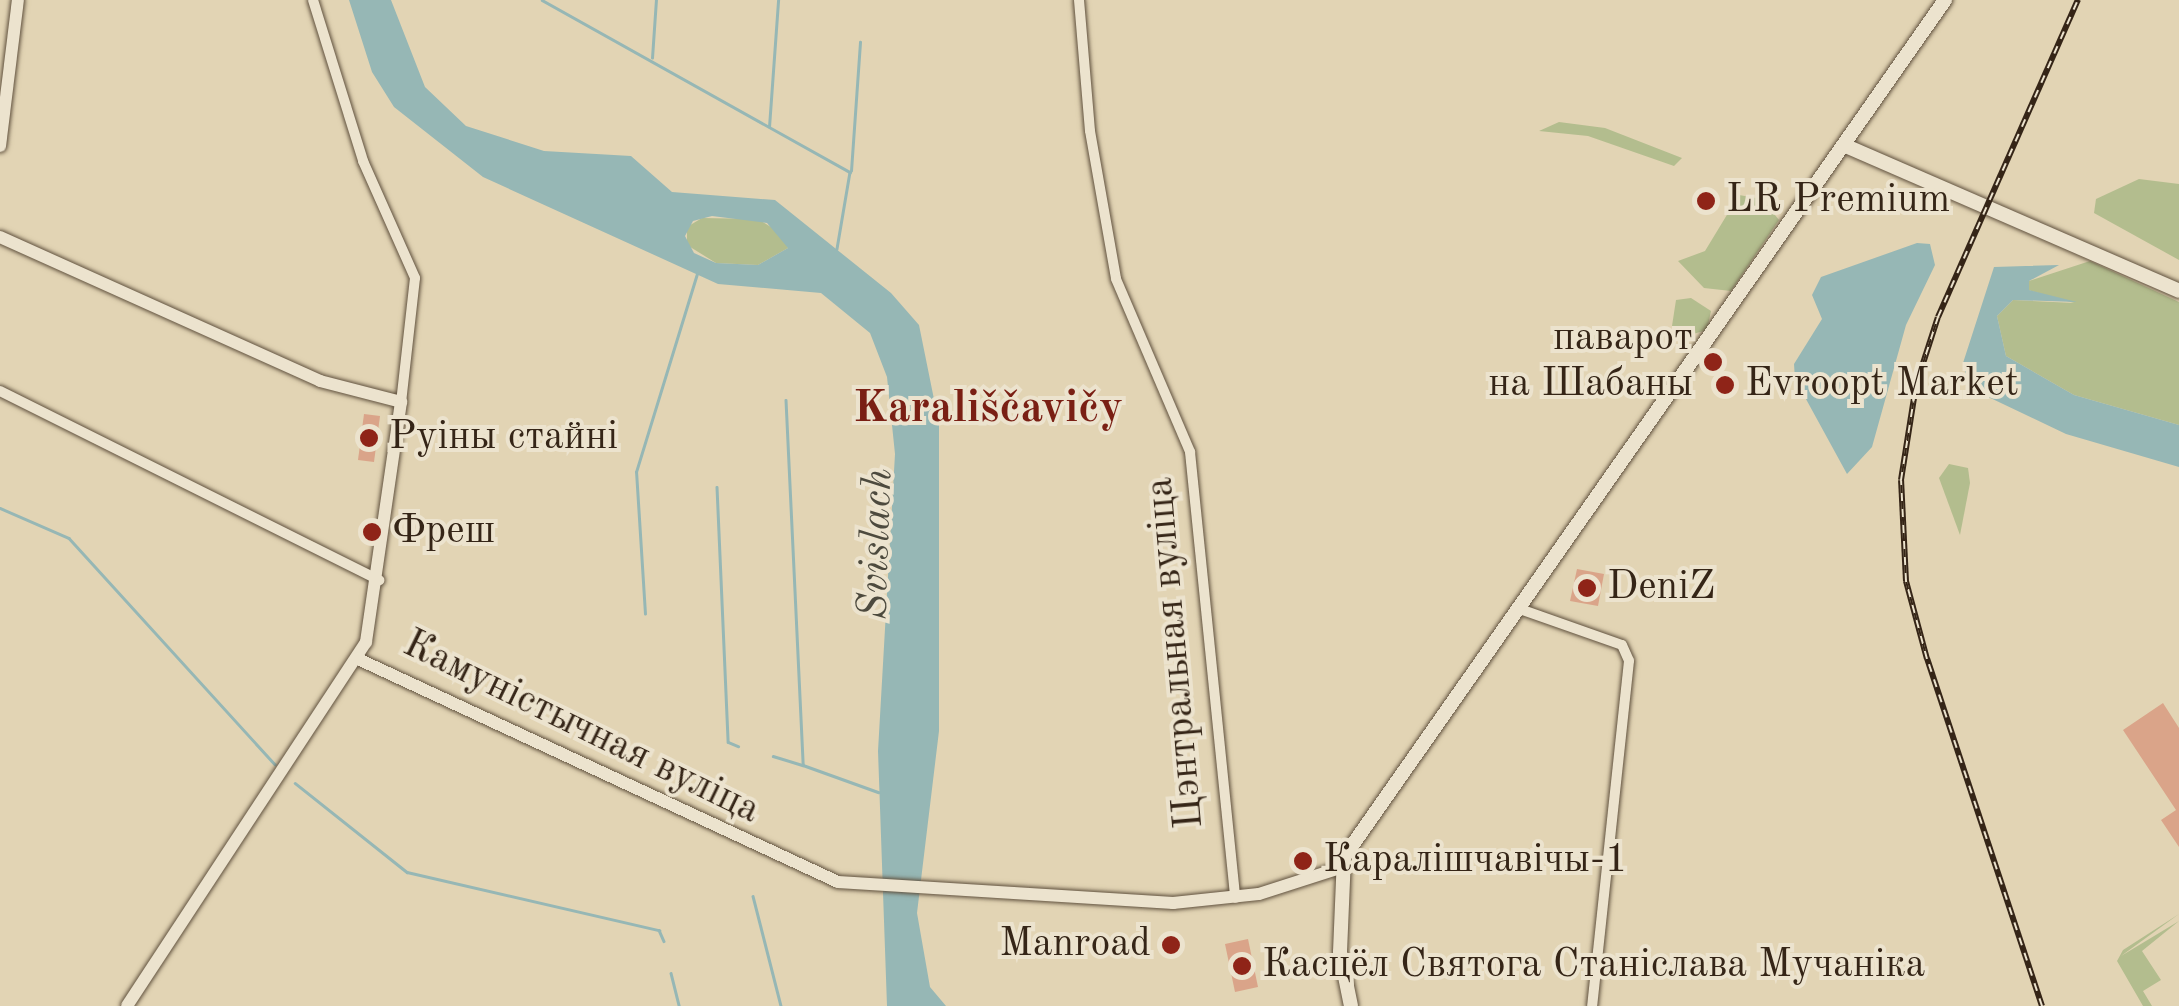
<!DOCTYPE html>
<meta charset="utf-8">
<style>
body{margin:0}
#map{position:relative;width:2179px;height:1006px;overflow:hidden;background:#e2d4b4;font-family:"Old Standard TT",serif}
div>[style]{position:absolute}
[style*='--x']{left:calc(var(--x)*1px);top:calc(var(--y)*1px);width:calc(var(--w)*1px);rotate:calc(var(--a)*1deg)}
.green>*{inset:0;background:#b3bd8e}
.water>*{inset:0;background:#96b7b5}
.stream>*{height:2.5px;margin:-1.25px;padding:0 1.25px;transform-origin:1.25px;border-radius:1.25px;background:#96b7b5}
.building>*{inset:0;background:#daa489}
.roads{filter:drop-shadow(0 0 2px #60513e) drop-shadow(0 0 2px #60513e)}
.minor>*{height:10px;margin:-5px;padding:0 5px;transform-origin:5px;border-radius:5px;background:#ece3ce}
.tertiary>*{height:12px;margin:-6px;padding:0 6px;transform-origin:6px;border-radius:6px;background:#ece3ce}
.secondary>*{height:14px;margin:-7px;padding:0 7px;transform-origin:7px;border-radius:7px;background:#ece3ce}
.rail>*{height:6px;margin-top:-3px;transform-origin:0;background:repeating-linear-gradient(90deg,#ece3ce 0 8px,#352517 0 16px);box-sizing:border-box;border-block:2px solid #352517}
.dots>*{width:28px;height:28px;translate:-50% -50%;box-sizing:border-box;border:5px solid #ece3ce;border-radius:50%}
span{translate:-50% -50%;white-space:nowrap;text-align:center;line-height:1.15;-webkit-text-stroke:8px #ece3ce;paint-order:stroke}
.poi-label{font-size:40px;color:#352517}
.left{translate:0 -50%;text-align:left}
.right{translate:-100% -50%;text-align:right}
.street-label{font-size:40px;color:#352517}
.water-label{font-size:42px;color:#4d4a3e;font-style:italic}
.quarter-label{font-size:45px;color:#7a1f14;font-weight:700}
</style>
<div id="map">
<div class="green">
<i style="clip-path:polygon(1559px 122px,1605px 128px,1682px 158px,1674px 166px,1588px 136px,1539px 131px)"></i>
<i style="clip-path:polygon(2139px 179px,2179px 184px,2179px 260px,2094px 213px,2096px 199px)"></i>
<i style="clip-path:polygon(1739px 195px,1762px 199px,1779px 220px,1731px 291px,1704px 288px,1678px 261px,1705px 251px)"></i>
<i style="clip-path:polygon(702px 218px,758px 219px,784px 235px,788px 248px,758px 265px,716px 263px,687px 245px,687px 227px)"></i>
<i style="clip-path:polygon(2090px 261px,2179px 302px,2179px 425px,2074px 395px,2006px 356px,1997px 316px,2013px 300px,2074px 303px,2028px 290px,2029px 281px)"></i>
<i style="clip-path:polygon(1691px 298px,1711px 311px,1707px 330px,1686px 336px,1672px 326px,1676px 300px)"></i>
<i style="clip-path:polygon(1949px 464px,1968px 468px,1970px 483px,1960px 535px,1939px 478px)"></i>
<i style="clip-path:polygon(2179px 914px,2121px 956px,2179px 921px,2142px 951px,2161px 980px,2143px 991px,2152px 1006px,2143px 1006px,2117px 961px,2123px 950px)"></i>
</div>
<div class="water">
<i style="clip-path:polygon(evenodd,349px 0,391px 0,425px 87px,466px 126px,544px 151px,631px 156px,672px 192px,775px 200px,891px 293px,919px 325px,939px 424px,939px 731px,917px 913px,930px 987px,946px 1006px,887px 1006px,878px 751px,895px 454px,887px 377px,870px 333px,821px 293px,718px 284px,483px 177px,394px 107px,372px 72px,349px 0,712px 216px,767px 223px,788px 248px,758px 265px,716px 263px,694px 253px,685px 236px,693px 221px,712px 216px)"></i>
<i style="clip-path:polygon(1917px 243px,1930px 244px,1935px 265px,1906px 325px,1872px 447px,1847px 474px,1795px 379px,1794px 364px,1822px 319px,1812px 295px,1821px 277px)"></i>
<i style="clip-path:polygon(2059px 265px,2029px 281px,2029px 290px,2077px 302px,2013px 300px,1997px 316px,2006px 356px,2074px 395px,2179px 425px,2179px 467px,2066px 434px,1982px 394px,1966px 376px,1963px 363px,1994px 267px)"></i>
</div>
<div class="stream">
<i style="--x:542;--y:0;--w:353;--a:29.2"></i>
<i style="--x:850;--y:172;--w:78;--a:99.6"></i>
<i style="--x:652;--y:58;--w:58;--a:-86.1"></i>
<i style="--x:769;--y:127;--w:127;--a:-85.9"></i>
<i style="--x:851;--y:171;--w:129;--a:-86"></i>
<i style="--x:786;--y:400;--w:365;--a:87.3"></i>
<i style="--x:803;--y:765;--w:80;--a:19.8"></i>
<i style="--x:717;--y:487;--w:255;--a:87.5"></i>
<i style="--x:728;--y:742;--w:11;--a:22"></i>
<i style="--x:0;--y:508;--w:75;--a:23.5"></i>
<i style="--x:69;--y:538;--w:306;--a:47.7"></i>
<i style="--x:645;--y:614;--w:142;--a:-93.6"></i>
<i style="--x:636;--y:472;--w:207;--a:-72.9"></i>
<i style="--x:773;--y:756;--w:31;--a:17"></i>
<i style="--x:295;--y:783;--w:143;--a:38.5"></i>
<i style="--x:407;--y:872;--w:259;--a:13"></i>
<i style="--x:659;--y:930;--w:12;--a:66"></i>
<i style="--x:753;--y:896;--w:114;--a:75.7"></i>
<i style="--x:671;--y:973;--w:34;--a:76"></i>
</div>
<div class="building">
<i style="clip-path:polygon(364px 414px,380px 416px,374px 462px,358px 460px)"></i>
<i style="clip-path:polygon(1577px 569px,1604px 574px,1598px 606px,1570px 601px)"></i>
<i style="clip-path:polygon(2163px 703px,2179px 728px,2179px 847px,2161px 820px,2176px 810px,2123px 730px)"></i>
<i style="clip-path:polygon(1248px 939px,1258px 987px,1235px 992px,1225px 944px)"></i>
</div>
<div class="roads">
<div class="minor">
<i style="--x:313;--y:0;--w:169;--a:72.7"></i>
<i style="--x:363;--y:161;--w:128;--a:66"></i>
<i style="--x:415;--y:278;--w:125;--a:96.4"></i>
<i style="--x:1079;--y:0;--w:131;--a:85.2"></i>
<i style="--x:1090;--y:131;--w:150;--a:80"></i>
<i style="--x:1116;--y:279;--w:188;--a:66.8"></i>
<i style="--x:1190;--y:452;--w:448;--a:84.2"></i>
<i style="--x:0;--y:391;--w:424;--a:26.5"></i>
<i style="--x:1517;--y:608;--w:111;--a:19.4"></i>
<i style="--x:1622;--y:645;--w:17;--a:66"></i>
<i style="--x:1629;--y:661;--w:347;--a:96.1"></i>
</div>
<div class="tertiary">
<i style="--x:0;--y:146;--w:147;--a:-83"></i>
<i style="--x:0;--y:237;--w:351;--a:24.2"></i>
<i style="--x:320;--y:381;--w:84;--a:14.5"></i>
<i style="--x:401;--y:402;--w:243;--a:98.3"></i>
<i style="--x:366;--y:642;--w:435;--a:123.3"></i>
<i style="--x:358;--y:659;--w:529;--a:24.92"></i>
<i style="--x:838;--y:882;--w:336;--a:3.6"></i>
<i style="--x:1173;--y:903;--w:86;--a:-6"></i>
<i style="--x:1259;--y:894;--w:85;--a:-17.8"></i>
</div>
<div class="secondary">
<i style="--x:1846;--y:146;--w:363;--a:23.5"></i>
<i style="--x:1351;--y:1006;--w:55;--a:-101.5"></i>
<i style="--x:1340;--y:952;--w:95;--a:-87.6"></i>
<i style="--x:1344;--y:857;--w:1047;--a:-54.96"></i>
</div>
</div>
<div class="rail">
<i style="--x:2042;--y:1006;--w:366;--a:-108.3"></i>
<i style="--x:1927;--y:659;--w:81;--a:-105.1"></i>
<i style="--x:1906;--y:581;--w:101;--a:-92.8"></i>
<i style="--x:1901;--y:480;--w:96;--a:-81"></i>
<i style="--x:1916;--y:385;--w:71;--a:-72.1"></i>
<i style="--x:1938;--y:317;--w:347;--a:-66.2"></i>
</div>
<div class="dots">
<i style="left:1706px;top:201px;background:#8f2418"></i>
<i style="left:1713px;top:362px;background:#8f2418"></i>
<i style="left:1725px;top:385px;background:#8f2418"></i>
<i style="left:369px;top:438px;background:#8f2418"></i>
<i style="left:372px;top:532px;background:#8f2418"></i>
<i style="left:1587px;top:588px;background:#8f2418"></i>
<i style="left:1303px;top:861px;background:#8f2418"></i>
<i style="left:1171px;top:945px;background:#8f2418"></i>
<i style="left:1242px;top:966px;background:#8f2418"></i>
</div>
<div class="poi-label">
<span class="left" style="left:1726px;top:201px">LR Premium</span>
<span class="right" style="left:1693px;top:362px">паварот<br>на Шабаны</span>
<span class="left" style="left:1745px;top:385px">Evroopt Market</span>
<span class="left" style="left:389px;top:438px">Руіны стайні</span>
<span class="left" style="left:392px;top:532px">Фреш</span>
<span class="left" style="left:1607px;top:588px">DeniZ</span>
<span class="left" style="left:1323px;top:861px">Каралішчавічы-1</span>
<span class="right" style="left:1151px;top:945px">Manroad</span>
<span class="left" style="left:1262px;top:966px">Касцёл Святога Станіслава Мучаніка</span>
</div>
<div class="street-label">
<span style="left:1176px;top:653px;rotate:-95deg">Цэнтральная вуліца</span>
<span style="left:581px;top:728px;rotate:26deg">Камуністычная вуліца</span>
</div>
<div class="water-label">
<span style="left:877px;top:544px;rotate:-88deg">Svislach</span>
</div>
<div class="quarter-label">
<span style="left:988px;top:410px">Karališčavičy</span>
</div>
</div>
